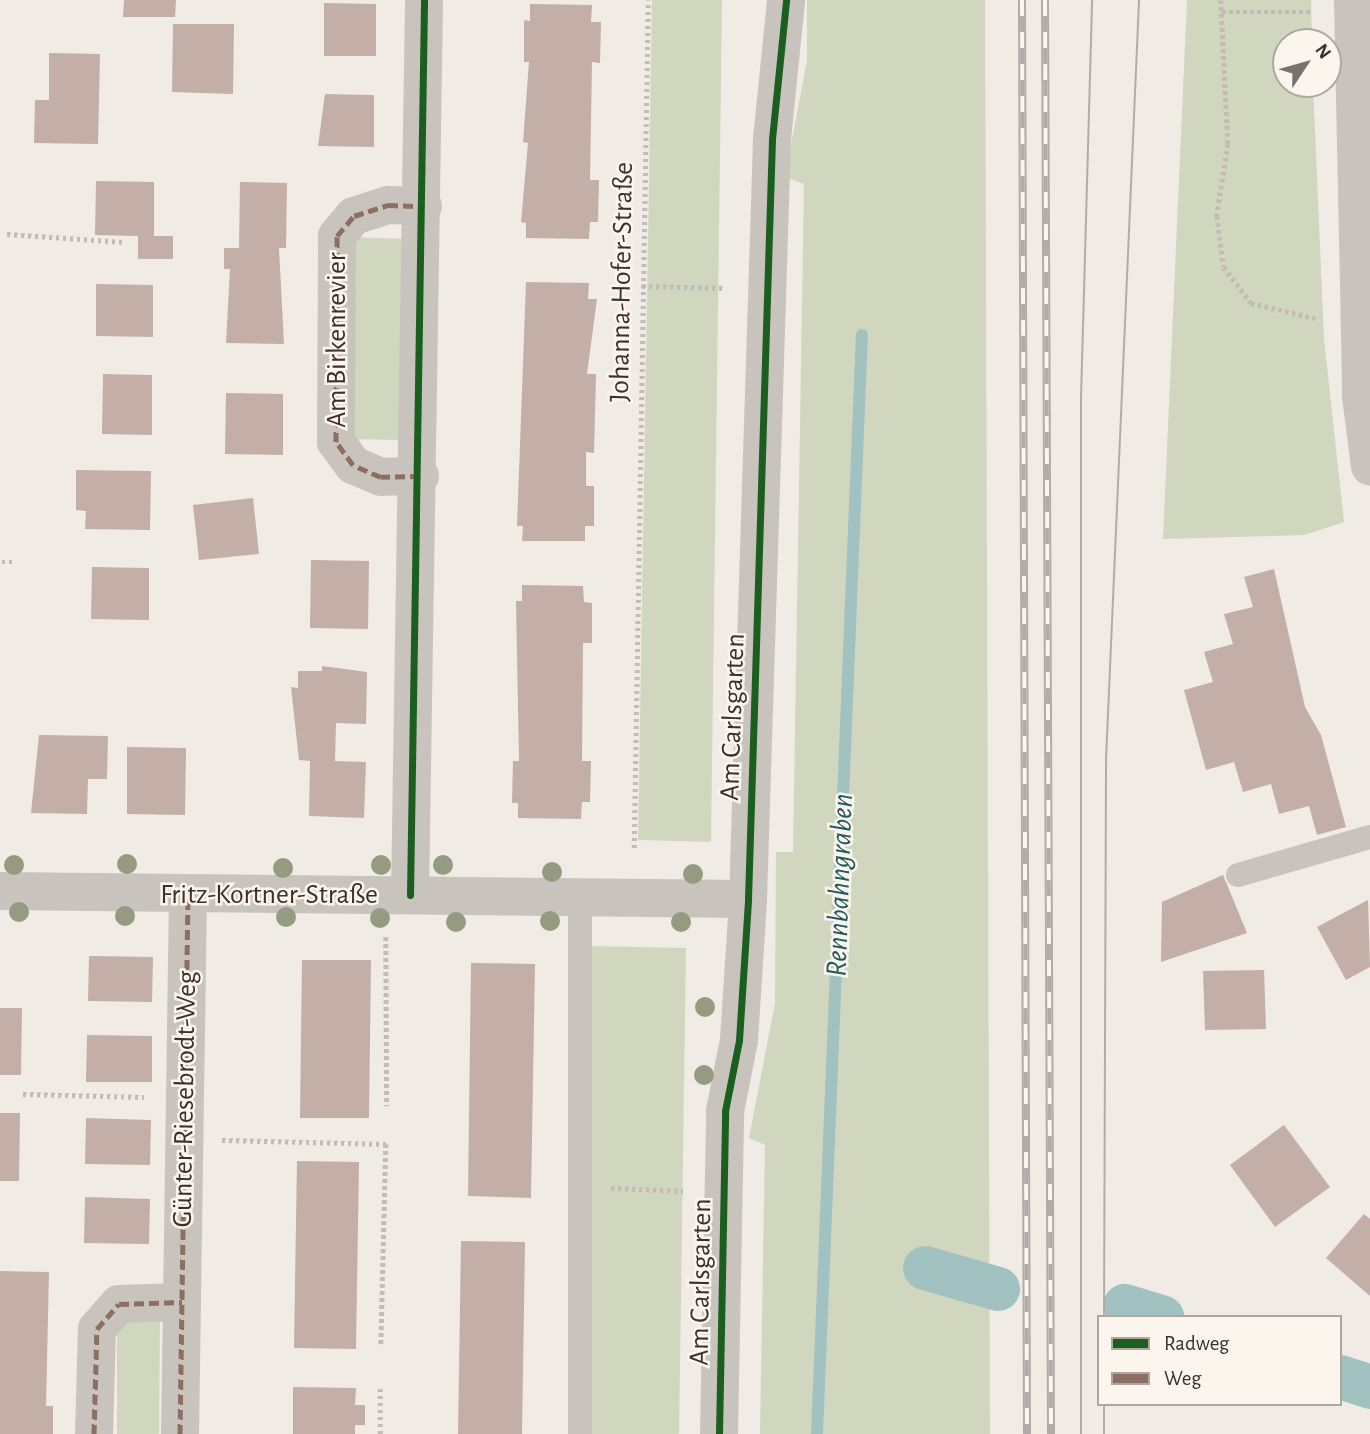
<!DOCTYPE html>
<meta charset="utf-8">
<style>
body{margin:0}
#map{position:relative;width:1370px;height:1434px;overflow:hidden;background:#f0ebe5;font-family:"Alegreya Sans",sans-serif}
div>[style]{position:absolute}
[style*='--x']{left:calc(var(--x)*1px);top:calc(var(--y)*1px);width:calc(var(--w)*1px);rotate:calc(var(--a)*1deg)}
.green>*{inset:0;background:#d1d6bf}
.stream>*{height:12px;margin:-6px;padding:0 6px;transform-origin:6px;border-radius:6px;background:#a1c2c1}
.canal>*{height:44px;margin:-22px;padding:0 22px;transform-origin:22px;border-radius:22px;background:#a1c2c1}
.building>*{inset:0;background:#c3afa7}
.path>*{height:4.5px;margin-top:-2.25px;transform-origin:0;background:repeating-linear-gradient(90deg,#c2bbb6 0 3.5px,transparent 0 7px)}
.service>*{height:24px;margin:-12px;padding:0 12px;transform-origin:12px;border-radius:12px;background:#c9c3be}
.minor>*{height:38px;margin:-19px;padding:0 19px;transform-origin:19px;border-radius:19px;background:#c9c3be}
.tram>*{height:2px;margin:-1px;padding:0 1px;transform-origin:1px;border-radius:1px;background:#b1aca8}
.rail>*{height:8px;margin-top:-4px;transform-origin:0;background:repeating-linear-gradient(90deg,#fbf5ee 0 16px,#b1aca8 0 32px);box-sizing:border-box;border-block:2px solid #b1aca8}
.quiet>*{height:5px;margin-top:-2.5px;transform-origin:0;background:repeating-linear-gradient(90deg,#8d6e63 0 10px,transparent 0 15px)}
.cycleway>*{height:7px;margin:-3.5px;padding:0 3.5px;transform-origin:3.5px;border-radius:3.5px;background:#1b5e20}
.trees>*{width:20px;height:20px;margin:-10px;border-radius:50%;background:#959b80}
span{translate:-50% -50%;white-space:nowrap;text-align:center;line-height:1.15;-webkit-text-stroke:5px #fbf5ee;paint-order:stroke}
.street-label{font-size:28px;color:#3b302b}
.water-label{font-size:30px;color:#1f5a5e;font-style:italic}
.legend{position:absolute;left:1097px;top:1315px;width:245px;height:91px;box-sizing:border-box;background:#fbf5ee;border:2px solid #aea6a0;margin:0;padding:9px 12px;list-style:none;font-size:21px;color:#3b302b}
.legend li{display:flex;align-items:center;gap:14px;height:35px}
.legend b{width:35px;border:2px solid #aea6a0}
.north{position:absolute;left:1272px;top:28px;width:70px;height:70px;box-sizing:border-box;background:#fbf5ee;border:2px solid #aea6a0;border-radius:50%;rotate:54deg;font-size:19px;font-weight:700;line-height:28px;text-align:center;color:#3b302b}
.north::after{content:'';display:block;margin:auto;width:24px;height:32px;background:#7a716c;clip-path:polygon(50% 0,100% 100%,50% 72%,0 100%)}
</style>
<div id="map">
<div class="green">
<i style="clip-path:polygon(652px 0,722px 0,711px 842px,638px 840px)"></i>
<i style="clip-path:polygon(807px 0,985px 0,990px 1434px,760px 1434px,765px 1145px,749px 1138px,775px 1003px,776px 852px,793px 852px,804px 184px,785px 177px,807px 60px)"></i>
<i style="clip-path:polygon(1187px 0,1311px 0,1312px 42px,1286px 42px,1286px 84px,1313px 84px,1324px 339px,1344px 522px,1304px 535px,1163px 539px)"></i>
<i style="clip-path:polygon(352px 237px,406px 239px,403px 440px,348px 439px)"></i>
<i style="clip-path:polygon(590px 946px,686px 948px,679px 1434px,584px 1434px)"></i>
<i style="clip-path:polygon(117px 1319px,160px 1319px,159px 1434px,117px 1434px)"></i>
<i style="clip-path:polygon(1340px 1364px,1370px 1375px,1370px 1401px,1340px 1390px)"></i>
</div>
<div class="stream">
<i style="--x:817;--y:1434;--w:1100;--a:-87.66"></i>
</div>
<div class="canal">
<i style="--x:925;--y:1268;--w:76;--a:16"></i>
<i style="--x:1125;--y:1306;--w:39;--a:17"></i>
<i style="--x:1340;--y:1377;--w:32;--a:18"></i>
</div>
<div class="building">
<i style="clip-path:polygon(124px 0,176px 0,175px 17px,123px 17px)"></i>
<i style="clip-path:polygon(324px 3px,376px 4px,376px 56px,324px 56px)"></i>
<i style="clip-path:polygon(530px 4px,592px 5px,591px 22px,601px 22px,600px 63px,592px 62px,590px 180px,599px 180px,598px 222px,590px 222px,589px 239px,526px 238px,526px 223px,521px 222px,528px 143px,523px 142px,529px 62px,524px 62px,524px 20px,530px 21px)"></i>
<i style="clip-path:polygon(173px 24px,234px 24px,233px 94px,172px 92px)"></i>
<i style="clip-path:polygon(49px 53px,100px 54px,98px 144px,34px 143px,35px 100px,49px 100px)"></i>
<i style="clip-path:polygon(325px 94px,374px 95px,374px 147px,318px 146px)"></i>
<i style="clip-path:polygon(96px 181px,154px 182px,154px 236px,173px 236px,173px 259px,138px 259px,138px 236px,95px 235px)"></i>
<i style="clip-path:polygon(240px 182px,287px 183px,286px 248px,279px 248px,284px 344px,226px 343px,230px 269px,224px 269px,224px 248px,239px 248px)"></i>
<i style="clip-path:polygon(526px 282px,589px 283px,588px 299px,597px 299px,587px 374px,596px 374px,594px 453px,586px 452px,586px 486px,594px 486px,594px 526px,585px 526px,585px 541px,522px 541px,523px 526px,517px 526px)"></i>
<i style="clip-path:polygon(96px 284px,153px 285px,153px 337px,96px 336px)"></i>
<i style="clip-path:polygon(103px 374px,152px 375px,152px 435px,102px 434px)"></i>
<i style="clip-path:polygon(226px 393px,283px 394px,283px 455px,225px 454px)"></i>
<i style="clip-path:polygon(76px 470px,151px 471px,150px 530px,85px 529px,86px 511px,76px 510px)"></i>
<i style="clip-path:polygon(253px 498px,259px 554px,199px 560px,193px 505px)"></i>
<i style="clip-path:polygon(311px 560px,369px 561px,368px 629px,310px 628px)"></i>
<i style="clip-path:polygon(92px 567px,149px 568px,149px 620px,91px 619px)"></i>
<i style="clip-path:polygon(1274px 569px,1305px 707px,1321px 735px,1346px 827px,1317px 835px,1309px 806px,1279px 814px,1271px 784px,1243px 792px,1234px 762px,1206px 770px,1184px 690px,1213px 682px,1204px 652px,1233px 644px,1224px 614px,1253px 607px,1244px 577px)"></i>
<i style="clip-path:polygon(522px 585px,583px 586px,584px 602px,592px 603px,592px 643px,583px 643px,582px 761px,591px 761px,590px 802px,582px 802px,581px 819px,518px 818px,518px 803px,512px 803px,513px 761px,519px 761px,516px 601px,522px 601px)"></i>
<i style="clip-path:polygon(322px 666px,367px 672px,366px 724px,336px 723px,335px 761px,366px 762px,364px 818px,309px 816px,310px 761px,299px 760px,291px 687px,298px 688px,298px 671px,322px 671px)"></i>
<i style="clip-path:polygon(39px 735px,108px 736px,107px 779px,88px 779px,87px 814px,31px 813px)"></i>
<i style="clip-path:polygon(127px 747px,186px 748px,185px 815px,127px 814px)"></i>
<i style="clip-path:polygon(1223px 875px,1247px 933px,1161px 962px,1162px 902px)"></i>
<i style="clip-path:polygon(1368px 900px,1370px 967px,1346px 980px,1317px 927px)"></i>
<i style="clip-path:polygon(89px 956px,153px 957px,152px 1002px,88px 1001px)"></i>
<i style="clip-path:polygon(302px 960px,371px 960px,369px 1118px,300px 1118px)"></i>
<i style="clip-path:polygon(471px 963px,535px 964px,531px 1198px,468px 1196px)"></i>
<i style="clip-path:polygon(1264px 970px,1266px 1029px,1205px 1030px,1203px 971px)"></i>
<i style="clip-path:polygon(0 1008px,22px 1008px,21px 1075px,0 1075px)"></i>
<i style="clip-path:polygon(87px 1035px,152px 1036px,152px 1082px,86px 1082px)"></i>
<i style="clip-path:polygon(0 1113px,20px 1113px,19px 1181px,0 1181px)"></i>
<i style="clip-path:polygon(86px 1118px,151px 1120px,150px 1165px,85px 1164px)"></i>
<i style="clip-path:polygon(1284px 1125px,1330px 1187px,1275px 1227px,1230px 1165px)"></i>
<i style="clip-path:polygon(297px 1161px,359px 1162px,356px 1349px,294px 1348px)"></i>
<i style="clip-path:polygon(85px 1197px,150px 1199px,149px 1244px,84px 1243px)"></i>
<i style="clip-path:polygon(1364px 1214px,1370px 1219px,1370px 1296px,1326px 1258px)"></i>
<i style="clip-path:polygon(461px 1241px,525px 1242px,522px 1434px,458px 1434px)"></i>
<i style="clip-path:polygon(0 1271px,49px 1272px,46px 1406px,53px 1406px,53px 1434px,0 1434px)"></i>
<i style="clip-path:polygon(293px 1387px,356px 1388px,355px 1405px,365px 1405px,365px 1425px,355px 1425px,355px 1434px,293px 1434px)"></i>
</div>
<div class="path">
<i style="--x:1221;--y:0;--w:144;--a:87.2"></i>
<i style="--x:1228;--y:144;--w:73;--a:98.7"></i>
<i style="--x:1217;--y:216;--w:51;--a:82.2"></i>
<i style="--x:1224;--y:267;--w:45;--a:53.1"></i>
<i style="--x:1251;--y:303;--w:66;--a:13.2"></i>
<i style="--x:1222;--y:12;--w:90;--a:0"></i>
<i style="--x:7;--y:234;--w:117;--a:3.9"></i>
<i style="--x:642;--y:286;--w:83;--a:1.4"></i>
<i style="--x:2;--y:562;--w:10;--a:0"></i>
<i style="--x:634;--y:848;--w:848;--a:-89.05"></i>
<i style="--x:386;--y:937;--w:169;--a:89.7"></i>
<i style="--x:23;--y:1094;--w:121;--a:1.4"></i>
<i style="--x:222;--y:1140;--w:164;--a:1.4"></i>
<i style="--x:386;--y:1144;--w:203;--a:91.4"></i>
<i style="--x:611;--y:1188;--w:72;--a:2.4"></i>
<i style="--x:380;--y:1434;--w:45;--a:-90"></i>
</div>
<div class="service">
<i style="--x:1238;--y:875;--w:137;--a:-16.1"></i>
<i style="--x:580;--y:1434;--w:537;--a:-90"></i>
</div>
<div class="minor">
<i style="--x:1353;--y:0;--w:396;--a:88.8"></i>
<i style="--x:1361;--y:396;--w:71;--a:82.7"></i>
<i style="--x:420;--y:476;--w:39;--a:179"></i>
<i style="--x:381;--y:477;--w:30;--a:-157"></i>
<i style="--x:353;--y:465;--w:29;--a:-126"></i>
<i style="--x:336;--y:442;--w:206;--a:-89.7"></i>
<i style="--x:337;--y:236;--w:26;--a:-50"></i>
<i style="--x:354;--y:216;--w:36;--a:-18"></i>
<i style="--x:388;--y:205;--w:35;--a:2"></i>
<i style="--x:0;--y:891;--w:748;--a:0.61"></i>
<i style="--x:410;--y:895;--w:895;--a:-89.1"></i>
<i style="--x:94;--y:1434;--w:105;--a:-88.4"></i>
<i style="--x:97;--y:1329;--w:33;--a:-49"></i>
<i style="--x:119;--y:1304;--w:63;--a:-1.8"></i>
<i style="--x:180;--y:1434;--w:539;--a:-89.15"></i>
<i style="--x:719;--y:1434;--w:323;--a:-88.9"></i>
<i style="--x:725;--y:1111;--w:72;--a:-78.8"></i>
<i style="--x:739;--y:1040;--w:141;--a:-86.3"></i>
<i style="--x:748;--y:899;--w:760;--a:-88.19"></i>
<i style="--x:772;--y:139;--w:140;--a:-84.2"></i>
</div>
<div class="tram">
<i style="--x:1104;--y:1317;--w:557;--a:-89.79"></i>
<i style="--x:1106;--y:760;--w:761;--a:-87.51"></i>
<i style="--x:1104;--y:1404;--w:30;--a:90"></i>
<i style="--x:1081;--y:1434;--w:1036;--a:-90"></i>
<i style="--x:1081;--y:398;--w:398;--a:-88.4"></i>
</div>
<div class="rail">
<i style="--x:1022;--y:0;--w:1434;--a:89.8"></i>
<i style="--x:1045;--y:0;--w:1434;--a:89.76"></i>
</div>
<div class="quiet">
<i style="--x:420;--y:476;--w:39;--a:179"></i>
<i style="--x:381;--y:477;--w:30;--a:-157"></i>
<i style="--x:353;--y:465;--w:29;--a:-126"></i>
<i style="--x:336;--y:442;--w:206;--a:-89.7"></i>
<i style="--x:337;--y:236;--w:26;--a:-50"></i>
<i style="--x:354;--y:216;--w:36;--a:-18"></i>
<i style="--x:388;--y:205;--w:35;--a:2"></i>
<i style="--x:94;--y:1434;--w:105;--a:-88.4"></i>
<i style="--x:97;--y:1329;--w:33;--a:-49"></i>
<i style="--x:119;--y:1304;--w:63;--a:-1.8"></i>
<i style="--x:180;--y:1434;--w:539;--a:-89.15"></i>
</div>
<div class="cycleway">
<i style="--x:410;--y:895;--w:895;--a:-89.1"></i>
<i style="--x:719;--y:1434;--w:323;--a:-88.9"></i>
<i style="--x:725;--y:1111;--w:72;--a:-78.8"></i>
<i style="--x:739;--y:1040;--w:141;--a:-86.3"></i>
<i style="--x:748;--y:899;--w:760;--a:-88.19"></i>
<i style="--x:772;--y:139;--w:140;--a:-84.2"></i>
</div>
<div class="trees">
<i style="left:127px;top:864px"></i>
<i style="left:14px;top:865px"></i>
<i style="left:381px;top:865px"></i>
<i style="left:443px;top:865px"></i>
<i style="left:283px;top:868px"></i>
<i style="left:552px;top:872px"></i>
<i style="left:693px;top:874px"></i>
<i style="left:19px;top:912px"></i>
<i style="left:125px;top:916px"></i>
<i style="left:286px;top:917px"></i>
<i style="left:380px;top:918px"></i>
<i style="left:550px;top:921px"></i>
<i style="left:456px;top:922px"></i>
<i style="left:681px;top:922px"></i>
<i style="left:705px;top:1007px"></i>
<i style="left:704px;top:1075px"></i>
</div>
<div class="street-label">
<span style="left:622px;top:282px;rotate:-89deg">Johanna-Hofer-Straße</span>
<span style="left:337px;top:340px;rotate:-90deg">Am Birkenrevier</span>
<span style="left:733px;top:717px;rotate:-88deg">Am Carlsgarten</span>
<span style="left:269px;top:895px">Fritz-Kortner-Straße</span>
<span style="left:185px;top:1099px;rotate:-89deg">Günter-Riesebrodt-Weg</span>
<span style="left:701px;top:1282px;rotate:-89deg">Am Carlsgarten</span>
</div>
<div class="water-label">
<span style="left:840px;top:885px;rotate:-88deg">Rennbahngraben</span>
</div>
<ul class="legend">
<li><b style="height:9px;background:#1b5e20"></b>Radweg</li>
<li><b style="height:9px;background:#8d6e63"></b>Weg</li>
</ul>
<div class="north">N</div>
</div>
